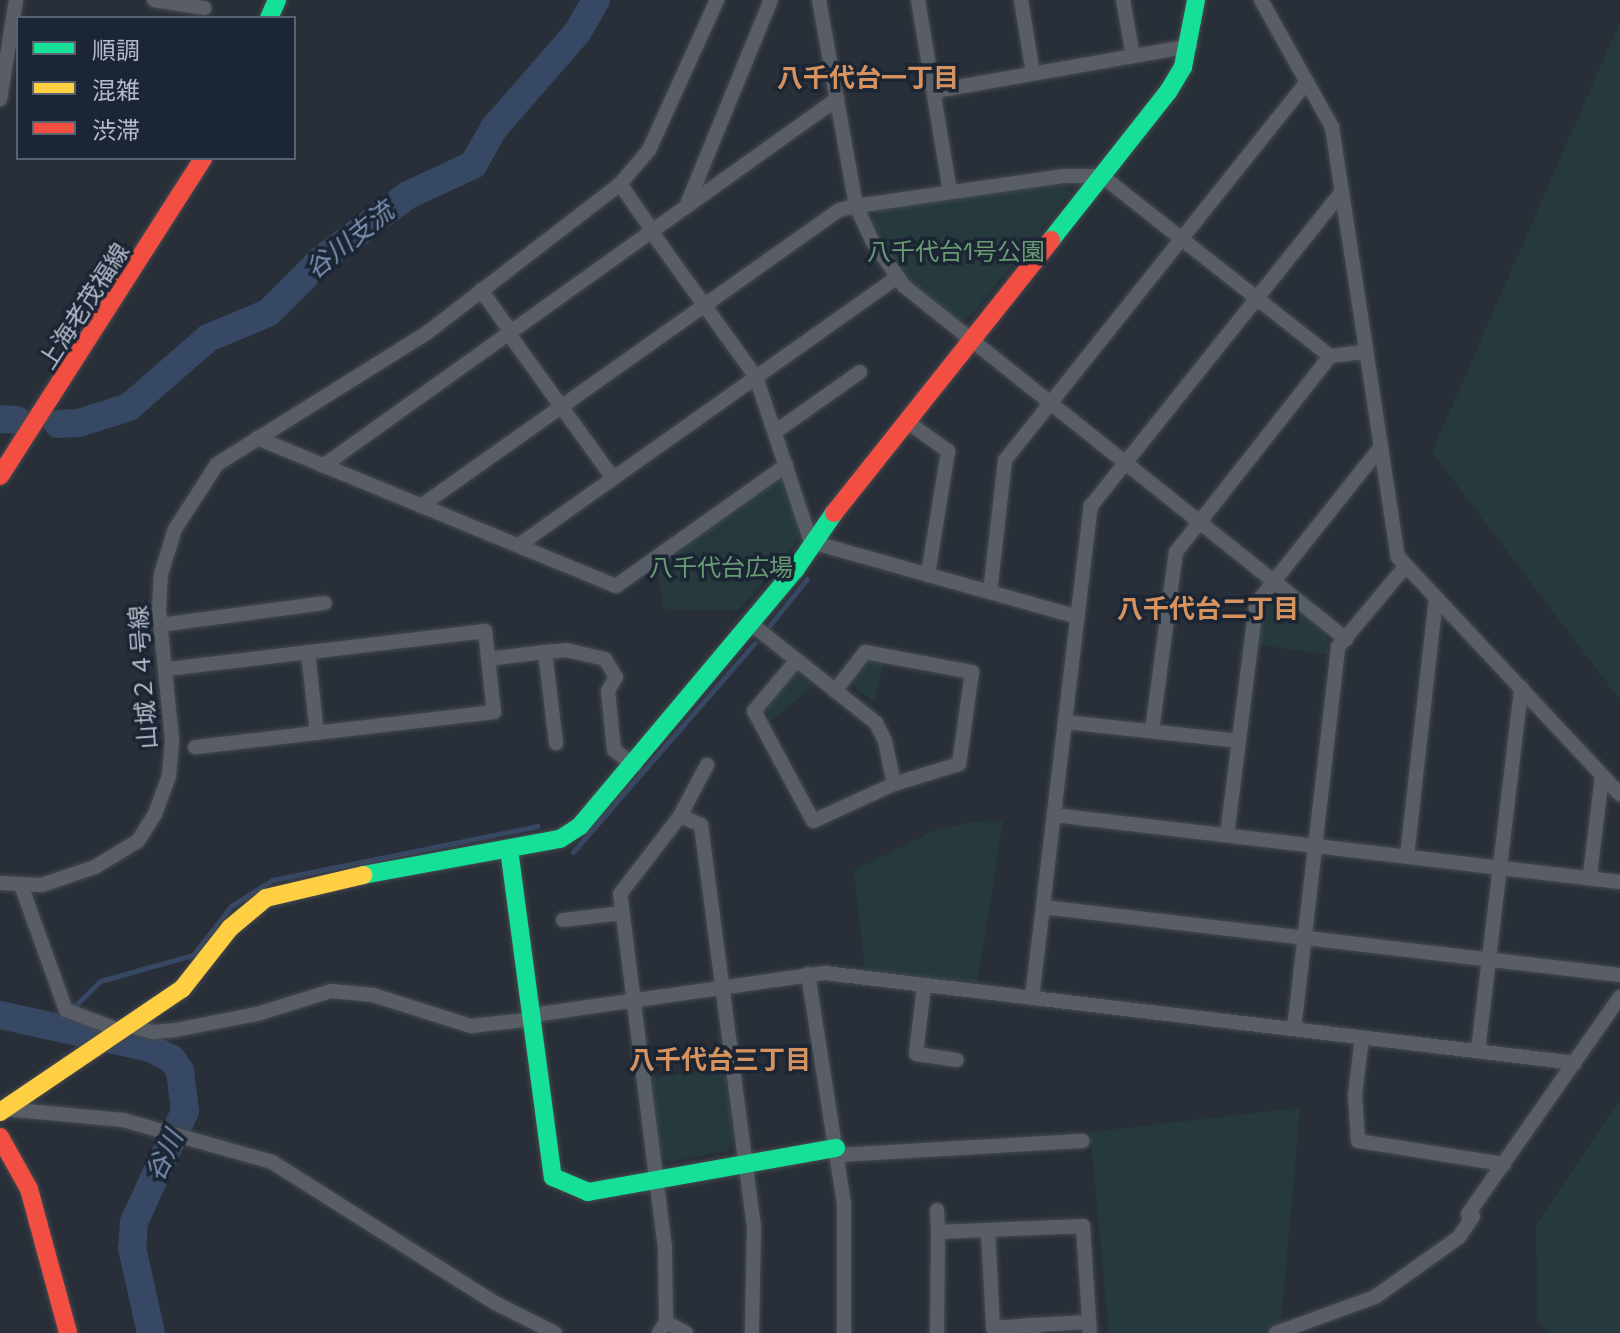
<!DOCTYPE html>
<meta charset="utf-8">
<style>
body{margin:0}
#map{position:relative;width:1620px;height:1333px;overflow:hidden;background:#292f38;font-family:"Space Grotesk","Noto Sans JP",sans-serif}
div>[style]{position:absolute}
[style*='--x']{left:calc(var(--x)*1px);top:calc(var(--y)*1px);width:calc(var(--w)*1px);rotate:calc(var(--a)*1deg)}
.green>*{inset:0;background:#263a3e}
.stream>*{height:5px;margin:-2.5px;padding:0 2.5px;transform-origin:2.5px;border-radius:2.5px;background:#374864}
.river>*{height:28px;margin:-14px;padding:0 14px;transform-origin:14px;border-radius:14px;background:#374864}
.roads{filter:drop-shadow(0 0 2px #454a51) drop-shadow(0 0 2px #454a51)}
.street>*{height:14px;margin:-7px;padding:0 7px;transform-origin:7px;border-radius:7px;background:#595e66}
.fast>*{height:18px;margin:-9px;padding:0 9px;transform-origin:9px;border-radius:9px;background:#16e098}
.slow>*{height:18px;margin:-9px;padding:0 9px;transform-origin:9px;border-radius:9px;background:#ffcf43}
.jam>*{height:18px;margin:-9px;padding:0 9px;transform-origin:9px;border-radius:9px;background:#f24e42}
span{translate:-50% -50%;white-space:nowrap;text-align:center;line-height:1.15;-webkit-text-stroke:7px #1c2533;paint-order:stroke}
.park-label{font-size:24px;color:#699b74}
.street-label{font-size:24px;color:#b3bbc9}
.neighbourhood-label{font-size:26px;color:#d7935f;font-weight:700}
.water-label{font-size:26px;color:#7a91b2;font-style:italic}
.legend{position:absolute;left:16px;top:16px;width:280px;height:144px;box-sizing:border-box;background:#1c2533;border:2px solid #58616f;margin:0;padding:10px 14px;list-style:none;font-size:24px;color:#b3bbc9}
.legend li{display:flex;align-items:center;gap:16px;height:40px}
.legend b{width:40px;border:2px solid #58616f}
</style>
<div id="map">
<div class="green">
<i style="clip-path:polygon(1620px 22px,1620px 700px,1432px 452px)"></i>
<i style="clip-path:polygon(1064px 184px,1071px 193px,969px 318px,958px 320px,910px 280px,871px 220px,881px 208px)"></i>
<i style="clip-path:polygon(780px 477px,799px 525px,798px 539px,739px 610px,664px 609px,656px 564px)"></i>
<i style="clip-path:polygon(1278px 594px,1326px 631px,1329px 655px,1257px 644px,1261px 606px,1269px 595px)"></i>
<i style="clip-path:polygon(875px 659px,884px 662px,874px 702px,855px 687px,853px 674px,863px 661px)"></i>
<i style="clip-path:polygon(803px 676px,813px 686px,769px 723px,767px 706px,791px 678px)"></i>
<i style="clip-path:polygon(979px 821px,1003px 821px,977px 983px,865px 970px,854px 870px,938px 829px)"></i>
<i style="clip-path:polygon(724px 1068px,734px 1142px,728px 1151px,668px 1162px,660px 1156px,650px 1078px)"></i>
<i style="clip-path:polygon(1620px 1100px,1620px 1333px,1549px 1333px,1538px 1321px,1536px 1226px)"></i>
<i style="clip-path:polygon(1300px 1108px,1280px 1333px,1109px 1333px,1090px 1132px)"></i>
</div>
<div class="stream">
<i style="--x:770;--y:625;--w:59;--a:-51.2"></i>
<i style="--x:573;--y:852;--w:277;--a:-49"></i>
<i style="--x:64;--y:1028;--w:26;--a:-62"></i>
<i style="--x:76;--y:1005;--w:34;--a:-45"></i>
<i style="--x:100;--y:981;--w:97;--a:-15.6"></i>
<i style="--x:193;--y:955;--w:62;--a:-52.2"></i>
<i style="--x:231;--y:906;--w:49;--a:-32.4"></i>
<i style="--x:272;--y:880;--w:271;--a:-11.5"></i>
</div>
<div class="river">
<i style="--x:0;--y:419;--w:17;--a:3"></i>
<i style="--x:58;--y:424;--w:21;--a:-3"></i>
<i style="--x:79;--y:423;--w:52;--a:-17.7"></i>
<i style="--x:129;--y:407;--w:105;--a:-41.1"></i>
<i style="--x:208;--y:338;--w:65;--a:-22.6"></i>
<i style="--x:268;--y:313;--w:76;--a:-45"></i>
<i style="--x:322;--y:259;--w:107;--a:-36.7"></i>
<i style="--x:408;--y:195;--w:72;--a:-24.8"></i>
<i style="--x:473;--y:165;--w:43;--a:-60.4"></i>
<i style="--x:494;--y:128;--w:126;--a:-48.9"></i>
<i style="--x:577;--y:33;--w:38;--a:-60"></i>
<i style="--x:0;--y:1015;--w:154;--a:12.4"></i>
<i style="--x:150;--y:1048;--w:25;--a:27"></i>
<i style="--x:172;--y:1059;--w:14;--a:56"></i>
<i style="--x:180;--y:1071;--w:40;--a:82.9"></i>
<i style="--x:185;--y:1111;--w:122;--a:114.7"></i>
<i style="--x:134;--y:1222;--w:26;--a:94"></i>
<i style="--x:132;--y:1248;--w:87;--a:77.4"></i>
</div>
<div class="roads">
<div class="street">
<i style="--x:154;--y:0;--w:51;--a:9.1"></i>
<i style="--x:819;--y:0;--w:209;--a:79.8"></i>
<i style="--x:856;--y:206;--w:40;--a:65"></i>
<i style="--x:873;--y:242;--w:54;--a:54.8"></i>
<i style="--x:904;--y:286;--w:566;--a:38.61"></i>
<i style="--x:918;--y:0;--w:194;--a:80.5"></i>
<i style="--x:1021;--y:0;--w:74;--a:80.7"></i>
<i style="--x:1123;--y:0;--w:57;--a:79.9"></i>
<i style="--x:1261;--y:0;--w:145;--a:60.8"></i>
<i style="--x:1332;--y:127;--w:435;--a:81.3"></i>
<i style="--x:1398;--y:557;--w:325;--a:46.9"></i>
<i style="--x:935;--y:91;--w:259;--a:-10"></i>
<i style="--x:0;--y:99;--w:100;--a:-80.8"></i>
<i style="--x:620;--y:184;--w:56;--a:55.2"></i>
<i style="--x:686;--y:207;--w:224;--a:-67.7"></i>
<i style="--x:651;--y:231;--w:180;--a:54.3"></i>
<i style="--x:756;--y:377;--w:174;--a:71.6"></i>
<i style="--x:811;--y:542;--w:277;--a:15.7"></i>
<i style="--x:481;--y:290;--w:52;--a:54.5"></i>
<i style="--x:509;--y:334;--w:178;--a:54.2"></i>
<i style="--x:906;--y:421;--w:52;--a:35.5"></i>
<i style="--x:948;--y:451;--w:126;--a:99.2"></i>
<i style="--x:775;--y:432;--w:104;--a:-35.2"></i>
<i style="--x:257;--y:438;--w:388;--a:22.4"></i>
<i style="--x:616;--y:586;--w:209;--a:-35.4"></i>
<i style="--x:323;--y:466;--w:632;--a:-35.53"></i>
<i style="--x:421;--y:506;--w:512;--a:-35.3"></i>
<i style="--x:839;--y:210;--w:17;--a:-13"></i>
<i style="--x:856;--y:206;--w:209;--a:-8.2"></i>
<i style="--x:1063;--y:176;--w:39;--a:0"></i>
<i style="--x:1102;--y:176;--w:290;--a:38.3"></i>
<i style="--x:519;--y:545;--w:464;--a:-35.3"></i>
<i style="--x:990;--y:592;--w:133;--a:-83.5"></i>
<i style="--x:1005;--y:460;--w:482;--a:-51.4"></i>
<i style="--x:750;--y:623;--w:161;--a:38.4"></i>
<i style="--x:876;--y:723;--w:20;--a:63"></i>
<i style="--x:885;--y:741;--w:44;--a:78.2"></i>
<i style="--x:894;--y:784;--w:89;--a:155.4"></i>
<i style="--x:813;--y:821;--w:125;--a:-118.2"></i>
<i style="--x:754;--y:711;--w:65;--a:-50"></i>
<i style="--x:160;--y:625;--w:166;--a:-7.6"></i>
<i style="--x:308;--y:652;--w:81;--a:83.7"></i>
<i style="--x:545;--y:652;--w:21;--a:-5"></i>
<i style="--x:566;--y:650;--w:40;--a:13"></i>
<i style="--x:605;--y:659;--w:21;--a:59"></i>
<i style="--x:616;--y:677;--w:16;--a:120"></i>
<i style="--x:608;--y:691;--w:59;--a:84.2"></i>
<i style="--x:614;--y:750;--w:26;--a:37"></i>
<i style="--x:488;--y:659;--w:57;--a:-7"></i>
<i style="--x:545;--y:652;--w:92;--a:83.1"></i>
<i style="--x:167;--y:669;--w:320;--a:-6.8"></i>
<i style="--x:485;--y:631;--w:81;--a:83.7"></i>
<i style="--x:494;--y:712;--w:301;--a:173.3"></i>
<i style="--x:835;--y:691;--w:49;--a:-52.4"></i>
<i style="--x:865;--y:652;--w:109;--a:10.6"></i>
<i style="--x:972;--y:672;--w:93;--a:98"></i>
<i style="--x:959;--y:764;--w:68;--a:162.9"></i>
<i style="--x:1065;--y:722;--w:175;--a:6.2"></i>
<i style="--x:1152;--y:731;--w:181;--a:-82.4"></i>
<i style="--x:1176;--y:552;--w:249;--a:-51.8"></i>
<i style="--x:1330;--y:356;--w:35;--a:-7"></i>
<i style="--x:1054;--y:815;--w:570;--a:6.75"></i>
<i style="--x:680;--y:816;--w:58;--a:-62.1"></i>
<i style="--x:1227;--y:835;--w:233;--a:-82.8"></i>
<i style="--x:1256;--y:604;--w:201;--a:-51.5"></i>
<i style="--x:1407;--y:856;--w:259;--a:-83.6"></i>
<i style="--x:1590;--y:875;--w:100;--a:-83.1"></i>
<i style="--x:0;--y:883;--w:42;--a:2.7"></i>
<i style="--x:42;--y:885;--w:56;--a:-18.8"></i>
<i style="--x:95;--y:867;--w:50;--a:-31.2"></i>
<i style="--x:138;--y:841;--w:32;--a:-58"></i>
<i style="--x:155;--y:814;--w:40;--a:-69.8"></i>
<i style="--x:169;--y:776;--w:37;--a:-85"></i>
<i style="--x:172;--y:739;--w:130;--a:-95.8"></i>
<i style="--x:159;--y:610;--w:36;--a:-87"></i>
<i style="--x:161;--y:574;--w:47;--a:-72.7"></i>
<i style="--x:175;--y:529;--w:77;--a:-57.1"></i>
<i style="--x:217;--y:464;--w:249;--a:-32"></i>
<i style="--x:428;--y:332;--w:242;--a:-37.6"></i>
<i style="--x:620;--y:184;--w:45;--a:-49.5"></i>
<i style="--x:649;--y:150;--w:165;--a:-65.6"></i>
<i style="--x:22;--y:888;--w:130;--a:70.2"></i>
<i style="--x:66;--y:1010;--w:59;--a:20.9"></i>
<i style="--x:1043;--y:907;--w:581;--a:6.72"></i>
<i style="--x:563;--y:920;--w:59;--a:-6.8"></i>
<i style="--x:808;--y:974;--w:233;--a:81.1"></i>
<i style="--x:844;--y:1204;--w:129;--a:90"></i>
<i style="--x:924;--y:986;--w:68;--a:96.7"></i>
<i style="--x:916;--y:1054;--w:41;--a:8.3"></i>
<i style="--x:1032;--y:998;--w:496;--a:-83.2"></i>
<i style="--x:1091;--y:506;--w:402;--a:-51.4"></i>
<i style="--x:533;--y:1015;--w:295;--a:-8.2"></i>
<i style="--x:825;--y:973;--w:755;--a:6.84"></i>
<i style="--x:130;--y:1026;--w:24;--a:15"></i>
<i style="--x:153;--y:1032;--w:22;--a:-5"></i>
<i style="--x:175;--y:1030;--w:84;--a:-11"></i>
<i style="--x:257;--y:1014;--w:77;--a:-17.3"></i>
<i style="--x:331;--y:991;--w:42;--a:5.4"></i>
<i style="--x:373;--y:995;--w:103;--a:17.6"></i>
<i style="--x:471;--y:1026;--w:62;--a:-6.4"></i>
<i style="--x:1294;--y:1029;--w:385;--a:-83.4"></i>
<i style="--x:1338;--y:647;--w:104;--a:-50.1"></i>
<i style="--x:1362;--y:1037;--w:58;--a:96.9"></i>
<i style="--x:1355;--y:1095;--w:46;--a:86.3"></i>
<i style="--x:1358;--y:1141;--w:148;--a:9"></i>
<i style="--x:1478;--y:1051;--w:366;--a:-83.2"></i>
<i style="--x:5;--y:1109;--w:119;--a:5.3"></i>
<i style="--x:123;--y:1120;--w:155;--a:15.7"></i>
<i style="--x:272;--y:1162;--w:264;--a:32.3"></i>
<i style="--x:495;--y:1303;--w:67;--a:26.6"></i>
<i style="--x:837;--y:1155;--w:246;--a:-3.3"></i>
<i style="--x:937;--y:1210;--w:22;--a:87"></i>
<i style="--x:938;--y:1232;--w:145;--a:-2.4"></i>
<i style="--x:1083;--y:1226;--w:107;--a:86.3"></i>
<i style="--x:988;--y:1231;--w:97;--a:87"></i>
<i style="--x:993;--y:1328;--w:40;--a:-4.3"></i>
<i style="--x:1033;--y:1325;--w:8;--a:83"></i>
<i style="--x:666;--y:1322;--w:23;--a:29"></i>
<i style="--x:1033;--y:1325;--w:56;--a:-3.1"></i>
<i style="--x:659;--y:1333;--w:13;--a:-58"></i>
<i style="--x:666;--y:1322;--w:74;--a:-90.8"></i>
<i style="--x:665;--y:1248;--w:357;--a:-97.2"></i>
<i style="--x:620;--y:894;--w:98;--a:-52.4"></i>
<i style="--x:680;--y:816;--w:23;--a:23"></i>
<i style="--x:701;--y:825;--w:403;--a:82.5"></i>
<i style="--x:754;--y:1225;--w:108;--a:91.1"></i>
<i style="--x:937;--y:1333;--w:101;--a:-89.4"></i>
<i style="--x:1276;--y:1333;--w:105;--a:-20"></i>
<i style="--x:1375;--y:1297;--w:103;--a:-35.5"></i>
<i style="--x:1459;--y:1237;--w:25;--a:-56"></i>
<i style="--x:1473;--y:1216;--w:5;--a:-158"></i>
<i style="--x:1468;--y:1214;--w:265;--a:-55"></i>
</div>
<div class="fast">
<i style="--x:269;--y:18;--w:20;--a:-66"></i>
<i style="--x:1051;--y:240;--w:189;--a:-51.7"></i>
<i style="--x:1168;--y:92;--w:29;--a:-59"></i>
<i style="--x:1183;--y:67;--w:68;--a:-79"></i>
<i style="--x:509;--y:849;--w:331;--a:82.4"></i>
<i style="--x:553;--y:1177;--w:38;--a:23"></i>
<i style="--x:588;--y:1192;--w:252;--a:-10.1"></i>
<i style="--x:363;--y:875;--w:200;--a:-10.4"></i>
<i style="--x:560;--y:839;--w:24;--a:-33"></i>
<i style="--x:580;--y:826;--w:334;--a:-50"></i>
<i style="--x:795;--y:570;--w:69;--a:-55.6"></i>
</div>
<div class="slow">
<i style="--x:0;--y:1112;--w:220;--a:-34.1"></i>
<i style="--x:182;--y:989;--w:78;--a:-51.8"></i>
<i style="--x:230;--y:928;--w:47;--a:-39.8"></i>
<i style="--x:266;--y:898;--w:100;--a:-13.3"></i>
</div>
<div class="jam">
<i style="--x:0;--y:476;--w:377;--a:-57.4"></i>
<i style="--x:834;--y:513;--w:349;--a:-51.5"></i>
<i style="--x:0;--y:1137;--w:60;--a:60.9"></i>
<i style="--x:29;--y:1189;--w:149;--a:74.8"></i>
</div>
</div>
<div class="park-label">
<span style="left:956px;top:252px">八千代台1号公園</span>
<span style="left:721px;top:568px">八千代台広場</span>
</div>
<div class="street-label">
<span style="left:84px;top:306px;rotate:-57deg">上海老茂福線</span>
<span style="left:143px;top:677px;rotate:-94deg">山城２４号線</span>
</div>
<div class="neighbourhood-label">
<span style="left:868px;top:79px">八千代台一丁目</span>
<span style="left:1208px;top:610px">八千代台二丁目</span>
<span style="left:720px;top:1061px">八千代台三丁目</span>
</div>
<div class="water-label">
<span style="left:350px;top:241px;rotate:-39deg">谷川支流</span>
<span style="left:165px;top:1156px;rotate:-65deg">谷川</span>
</div>
<ul class="legend">
<li><b style="height:10px;background:#16e098"></b>順調</li>
<li><b style="height:10px;background:#ffcf43"></b>混雑</li>
<li><b style="height:10px;background:#f24e42"></b>渋滞</li>
</ul>
</div>
